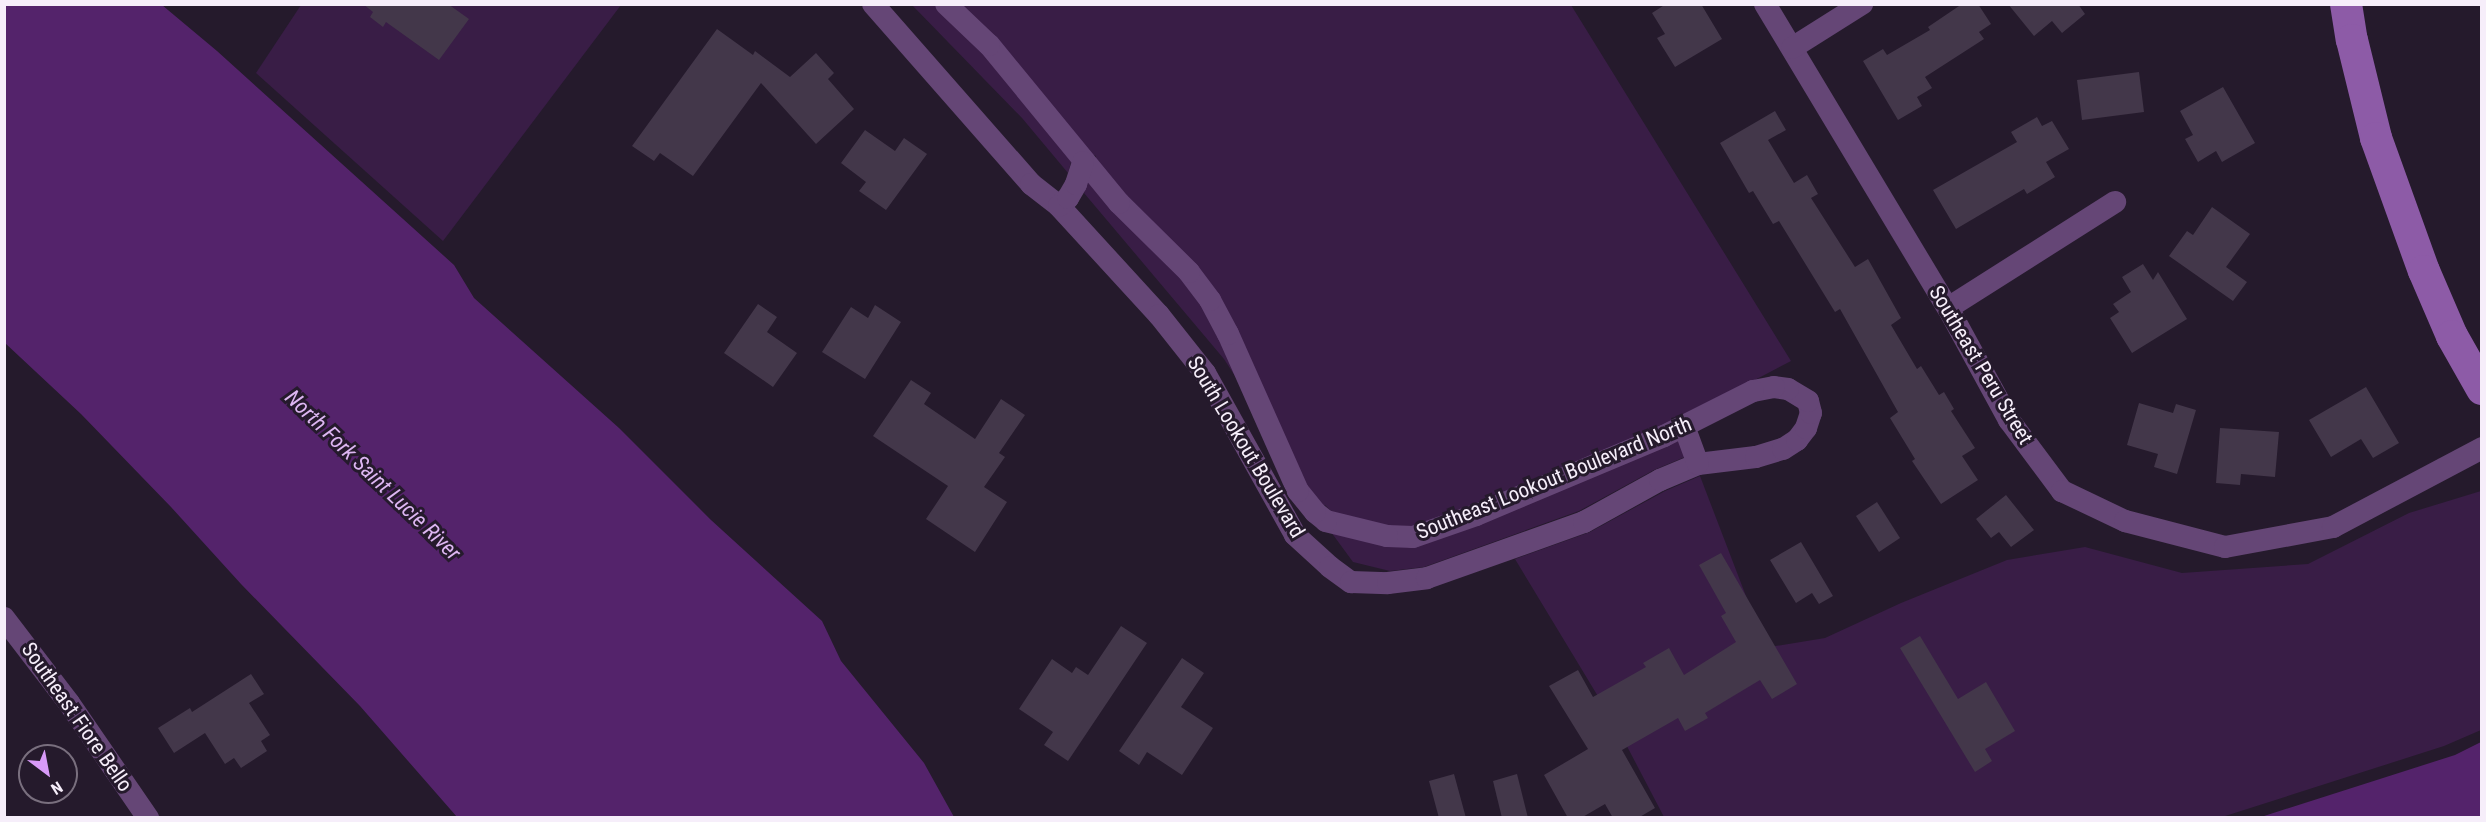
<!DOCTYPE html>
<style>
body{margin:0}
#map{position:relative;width:2486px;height:822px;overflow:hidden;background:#251a2c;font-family:"Roboto Condensed",sans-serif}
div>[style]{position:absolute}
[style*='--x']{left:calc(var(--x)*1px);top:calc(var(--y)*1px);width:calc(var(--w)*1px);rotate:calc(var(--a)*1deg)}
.green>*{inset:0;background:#391d46}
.water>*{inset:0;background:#54236b}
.building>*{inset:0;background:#43374a}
.street>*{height:22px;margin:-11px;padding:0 11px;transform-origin:11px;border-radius:11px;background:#654676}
.secondary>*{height:32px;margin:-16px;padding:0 16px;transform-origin:16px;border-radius:16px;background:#8d5ba7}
span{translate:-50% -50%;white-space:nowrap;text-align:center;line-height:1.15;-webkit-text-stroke:6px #251a2c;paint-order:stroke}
.street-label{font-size:21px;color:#f6eefa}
.water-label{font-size:22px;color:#ddb6f2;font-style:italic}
.frame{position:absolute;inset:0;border:6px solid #f6eefa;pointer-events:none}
.north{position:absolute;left:18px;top:744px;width:60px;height:60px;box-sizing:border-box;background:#251a2c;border:2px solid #796f7e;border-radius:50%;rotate:148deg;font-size:16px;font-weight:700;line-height:24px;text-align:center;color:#f6eefa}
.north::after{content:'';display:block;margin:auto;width:21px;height:27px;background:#d89af8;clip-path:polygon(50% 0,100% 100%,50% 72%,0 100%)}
</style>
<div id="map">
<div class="green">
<i style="clip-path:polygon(301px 5px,621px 5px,443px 241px,256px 73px)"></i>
<i style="clip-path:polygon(912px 5px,1571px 5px,1791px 361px,1692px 413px,1671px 418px,1685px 457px,1654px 470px,1579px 511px,1424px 567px,1390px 571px,1353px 562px,1331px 532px,1341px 521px,1325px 505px,1319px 511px,1283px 450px,1224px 359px,1084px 193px,1096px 156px,1075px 148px,1068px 173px,1022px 118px)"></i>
<i style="clip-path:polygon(1700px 476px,1759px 630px,1739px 652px,1825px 638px,1901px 603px,2007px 560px,2085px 547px,2182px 573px,2308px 564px,2409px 513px,2481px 491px,2481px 730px,2444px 746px,2222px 817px,1664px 817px,1619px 731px,1515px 559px,1590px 532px,1665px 491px)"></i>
</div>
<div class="water">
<i style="clip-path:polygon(4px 5px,162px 5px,217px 51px,454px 265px,474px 298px,619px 428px,711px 520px,822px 621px,841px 661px,924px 763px,954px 817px,457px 817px,360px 706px,241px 584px,171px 507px,81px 414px,5px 343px)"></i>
<i style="clip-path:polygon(2481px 742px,2481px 817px,2261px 817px,2455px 755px)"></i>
</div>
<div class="building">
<i style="clip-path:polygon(363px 4px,448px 4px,469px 19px,439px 60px,386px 22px,383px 27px,370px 17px,373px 12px)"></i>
<i style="clip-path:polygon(1666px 4px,1701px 4px,1722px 39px,1675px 67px,1657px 38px,1665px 34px,1652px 13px)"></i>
<i style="clip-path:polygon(1962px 4px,1978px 4px,1991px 24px,1979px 32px,1984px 39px,1925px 77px,1932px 88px,1917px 97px,1922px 106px,1898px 120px,1863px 61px,1883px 49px,1887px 55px,1930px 30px,1928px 27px)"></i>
<i style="clip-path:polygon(2008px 4px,2078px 4px,2085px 14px,2062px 33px,2052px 21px,2034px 36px)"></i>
<i style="clip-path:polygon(717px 29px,753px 55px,755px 51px,790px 77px,816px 53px,834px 73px,828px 79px,854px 109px,816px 144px,761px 83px,693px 176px,660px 153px,654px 161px,632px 146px)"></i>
<i style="clip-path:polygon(2139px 72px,2144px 112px,2082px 120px,2077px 80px)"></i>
<i style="clip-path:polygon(2223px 87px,2255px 143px,2222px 162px,2216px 151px,2198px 162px,2185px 139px,2193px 135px,2180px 111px)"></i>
<i style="clip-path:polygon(1775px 111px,1786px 130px,1768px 140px,1794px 183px,1807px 175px,1818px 194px,1811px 198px,1855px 267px,1868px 259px,1901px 318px,1891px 325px,1917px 369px,1921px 366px,1939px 395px,1944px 392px,1954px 409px,1951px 411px,1975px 448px,1962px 456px,1978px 480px,1941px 504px,1912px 461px,1915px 459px,1890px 418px,1898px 412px,1840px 309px,1835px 312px,1779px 221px,1773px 224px,1753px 191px,1749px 193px,1720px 143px)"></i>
<i style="clip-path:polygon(2037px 117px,2042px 126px,2052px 121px,2069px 149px,2046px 162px,2055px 177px,2027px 194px,2024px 189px,1956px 229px,1933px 190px,2017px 142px,2011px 132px)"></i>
<i style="clip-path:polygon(865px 130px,895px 151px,904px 138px,927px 154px,886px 210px,859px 191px,866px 182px,841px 163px)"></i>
<i style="clip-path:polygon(2212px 207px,2250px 234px,2226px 267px,2247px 282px,2233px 301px,2169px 256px,2187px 231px,2193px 235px)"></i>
<i style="clip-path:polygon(2143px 264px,2153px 280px,2158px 272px,2187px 319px,2132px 353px,2110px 318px,2119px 312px,2113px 304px,2131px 292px,2122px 277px)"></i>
<i style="clip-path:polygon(758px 304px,777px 317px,767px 332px,797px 353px,773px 387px,724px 353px)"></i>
<i style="clip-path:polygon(875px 305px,901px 322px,865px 379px,822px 352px,851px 307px,868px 318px)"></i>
<i style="clip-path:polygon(911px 380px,931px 393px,924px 404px,975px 439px,1001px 399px,1025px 415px,999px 453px,1005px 457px,984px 487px,1007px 502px,975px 552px,926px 519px,948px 486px,873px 436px)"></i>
<i style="clip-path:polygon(2366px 387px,2399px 443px,2373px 458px,2361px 439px,2331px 457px,2309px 420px)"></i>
<i style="clip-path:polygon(2139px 403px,2173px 413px,2176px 404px,2196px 410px,2177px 474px,2154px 467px,2158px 454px,2127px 445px)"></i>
<i style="clip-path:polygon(2220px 428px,2279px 432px,2275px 477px,2241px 474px,2240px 485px,2216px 483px)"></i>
<i style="clip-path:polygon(2006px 495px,2034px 530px,2011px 547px,1999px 532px,1991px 538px,1976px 519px)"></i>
<i style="clip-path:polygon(1877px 502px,1900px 538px,1879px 552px,1856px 516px)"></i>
<i style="clip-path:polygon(1801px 542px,1833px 596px,1819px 604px,1812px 593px,1796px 603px,1770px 560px)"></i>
<i style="clip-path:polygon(1721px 553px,1797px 684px,1772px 699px,1760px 680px,1705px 713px,1708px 718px,1685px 731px,1678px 718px,1622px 750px,1655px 808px,1638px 818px,1613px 818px,1605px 804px,1581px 818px,1568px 818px,1544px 775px,1588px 749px,1549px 686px,1578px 670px,1593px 697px,1646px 667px,1643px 663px,1669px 648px,1684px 675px,1736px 642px,1721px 616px,1726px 613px,1699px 565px)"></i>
<i style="clip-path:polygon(1121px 626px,1147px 643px,1068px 761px,1044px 745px,1053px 732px,1019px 709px,1052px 659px,1072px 673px,1076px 667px,1088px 675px)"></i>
<i style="clip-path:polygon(1920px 636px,1958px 699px,1986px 682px,2015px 731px,1985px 749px,1992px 761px,1975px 772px,1900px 648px)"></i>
<i style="clip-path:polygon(1182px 658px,1204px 673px,1181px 707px,1213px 728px,1182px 775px,1147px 752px,1139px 765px,1119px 751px)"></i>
<i style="clip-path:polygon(251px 674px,264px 694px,249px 703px,270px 735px,261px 741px,267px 751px,241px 768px,234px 758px,225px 764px,205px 733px,174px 753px,158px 728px,190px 708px,192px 712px)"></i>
<i style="clip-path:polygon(1454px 774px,1466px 818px,1439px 818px,1429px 781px)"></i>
<i style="clip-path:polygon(1517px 774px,1528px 818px,1502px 818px,1493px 781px)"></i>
</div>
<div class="street">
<i style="--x:873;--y:4;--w:240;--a:48.7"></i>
<i style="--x:1031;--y:184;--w:36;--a:38"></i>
<i style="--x:1059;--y:206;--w:148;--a:47.5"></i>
<i style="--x:1159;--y:315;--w:74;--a:51.6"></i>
<i style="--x:1205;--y:373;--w:185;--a:60.9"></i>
<i style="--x:1295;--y:535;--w:47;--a:42.4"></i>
<i style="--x:1330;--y:567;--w:26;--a:36"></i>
<i style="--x:1351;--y:582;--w:37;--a:2"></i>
<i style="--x:1388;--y:583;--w:39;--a:-7"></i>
<i style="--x:1427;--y:578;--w:167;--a:-19.6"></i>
<i style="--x:1584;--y:522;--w:87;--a:-28.9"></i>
<i style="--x:1660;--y:480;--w:41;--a:-22.8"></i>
<i style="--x:1698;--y:464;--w:58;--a:-6.9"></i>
<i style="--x:1756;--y:457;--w:28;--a:-17"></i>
<i style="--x:1783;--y:449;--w:17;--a:-33"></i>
<i style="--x:1797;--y:440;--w:15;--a:-53"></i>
<i style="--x:1806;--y:428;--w:16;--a:-72"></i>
<i style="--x:1811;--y:413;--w:12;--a:-104"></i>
<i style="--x:1808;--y:401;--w:23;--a:-149"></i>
<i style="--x:1788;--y:389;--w:14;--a:-172"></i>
<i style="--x:1774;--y:387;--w:21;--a:169"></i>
<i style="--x:1753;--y:391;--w:100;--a:153.2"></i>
<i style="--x:1664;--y:436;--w:204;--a:157.2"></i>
<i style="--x:1476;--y:515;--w:67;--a:160.8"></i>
<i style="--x:1413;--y:537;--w:26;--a:-178"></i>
<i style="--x:1387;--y:536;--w:63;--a:-166.2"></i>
<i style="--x:1326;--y:521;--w:14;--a:-141"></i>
<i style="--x:1315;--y:512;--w:27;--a:-129"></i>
<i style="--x:1298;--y:491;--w:172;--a:-114"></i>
<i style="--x:1228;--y:334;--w:38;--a:-118"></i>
<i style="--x:1210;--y:300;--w:35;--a:-127"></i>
<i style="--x:1189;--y:272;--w:98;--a:-135.4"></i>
<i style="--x:1119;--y:203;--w:205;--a:-129.4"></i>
<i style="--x:989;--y:45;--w:59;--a:-136.4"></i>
<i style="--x:1765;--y:4;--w:355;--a:59"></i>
<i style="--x:1948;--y:308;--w:128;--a:61.4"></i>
<i style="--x:2009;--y:420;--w:89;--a:53.3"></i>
<i style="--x:2062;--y:491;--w:70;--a:25.5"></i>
<i style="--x:2125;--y:521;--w:103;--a:14.6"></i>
<i style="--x:2225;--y:547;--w:110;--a:-10.5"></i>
<i style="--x:2333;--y:527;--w:169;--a:-27.9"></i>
<i style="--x:1792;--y:48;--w:83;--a:-32.2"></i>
<i style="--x:1059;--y:206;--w:12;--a:-42"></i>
<i style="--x:1068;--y:198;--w:16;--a:-60"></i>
<i style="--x:1076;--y:184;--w:23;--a:-72"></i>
<i style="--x:1948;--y:308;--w:198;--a:-32.4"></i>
<i style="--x:1684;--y:426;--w:40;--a:69.8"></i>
<i style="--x:4;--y:618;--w:107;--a:52.6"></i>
<i style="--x:69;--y:703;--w:140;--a:55.5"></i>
</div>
<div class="secondary">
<i style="--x:2346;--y:4;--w:36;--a:81"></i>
<i style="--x:2352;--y:40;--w:101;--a:76.2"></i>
<i style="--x:2376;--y:138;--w:141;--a:70.2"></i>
<i style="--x:2424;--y:271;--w:71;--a:66.7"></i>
<i style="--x:2452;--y:336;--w:61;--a:60.5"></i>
</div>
<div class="street-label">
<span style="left:1981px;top:365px;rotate:59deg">Southeast Peru Street</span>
<span style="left:1246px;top:447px;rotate:59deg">South Lookout Boulevard</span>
<span style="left:1554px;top:478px;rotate:-22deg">Southeast Lookout Boulevard North</span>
<span style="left:77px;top:717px;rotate:55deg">Southeast Fiore Bello</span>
</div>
<div class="water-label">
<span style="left:373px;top:475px;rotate:44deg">North Fork Saint Lucie River</span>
</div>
<div class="frame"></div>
<div class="north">N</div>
</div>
